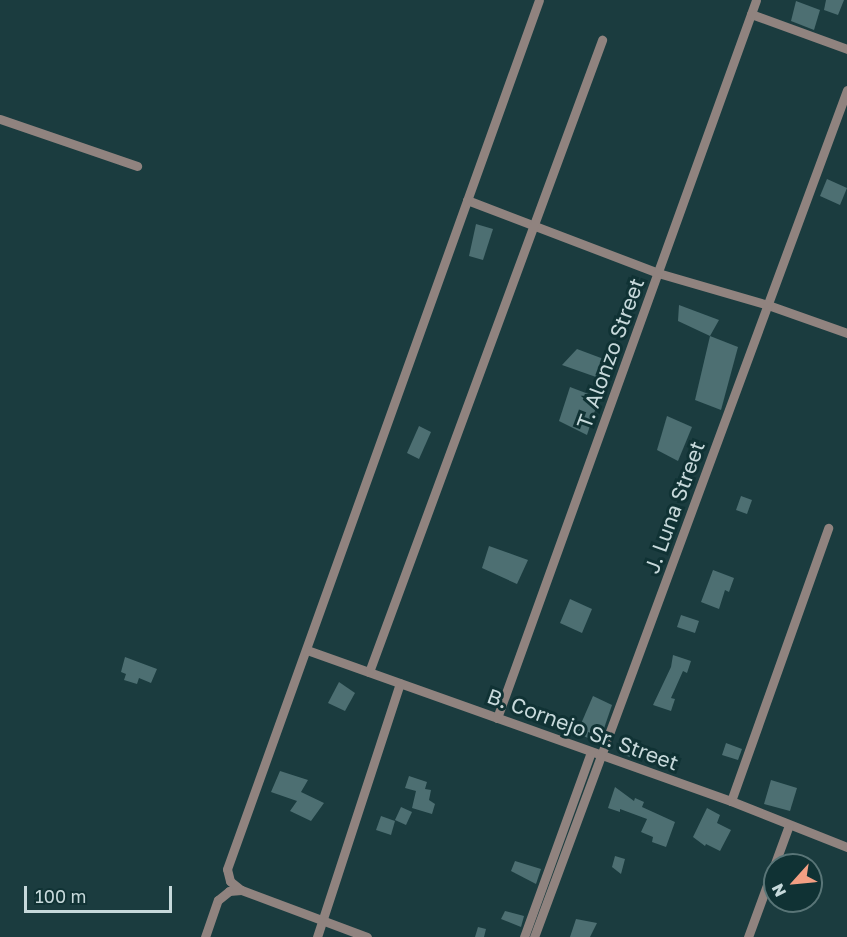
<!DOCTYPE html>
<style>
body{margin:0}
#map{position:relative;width:847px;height:937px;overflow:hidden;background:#1b3c3f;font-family:"Golos Text",sans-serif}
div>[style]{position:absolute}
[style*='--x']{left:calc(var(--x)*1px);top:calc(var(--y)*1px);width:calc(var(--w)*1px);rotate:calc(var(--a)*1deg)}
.building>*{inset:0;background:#4d6f72}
.minor>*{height:9px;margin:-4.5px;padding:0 4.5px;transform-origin:4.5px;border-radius:4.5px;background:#90837f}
span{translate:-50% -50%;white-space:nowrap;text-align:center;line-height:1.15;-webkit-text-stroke:6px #103234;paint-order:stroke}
.street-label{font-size:21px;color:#c7d9db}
.north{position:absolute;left:763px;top:853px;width:60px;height:60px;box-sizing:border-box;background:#103234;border:2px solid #597577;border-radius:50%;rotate:243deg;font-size:16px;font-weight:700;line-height:24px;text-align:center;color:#c7d9db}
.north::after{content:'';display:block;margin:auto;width:21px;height:27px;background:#f39f83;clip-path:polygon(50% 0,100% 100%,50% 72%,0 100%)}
.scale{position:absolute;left:24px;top:886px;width:148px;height:27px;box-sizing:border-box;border:3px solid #c7d9db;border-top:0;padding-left:8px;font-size:18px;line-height:21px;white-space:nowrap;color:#c7d9db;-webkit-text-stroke:4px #103234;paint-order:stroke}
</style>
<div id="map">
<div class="building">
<i style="clip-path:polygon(826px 0,844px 0,838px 15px,824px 10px)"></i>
<i style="clip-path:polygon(796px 1px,820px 10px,814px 30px,791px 21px)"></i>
<i style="clip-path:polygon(827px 179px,847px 188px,840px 205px,820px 196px)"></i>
<i style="clip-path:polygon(476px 224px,493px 229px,483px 260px,469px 256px)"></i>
<i style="clip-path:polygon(679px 305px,719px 320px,710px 336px,678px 321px)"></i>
<i style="clip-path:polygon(710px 336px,738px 347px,721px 410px,695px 400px)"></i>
<i style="clip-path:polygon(577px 349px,609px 361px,596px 377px,562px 365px)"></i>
<i style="clip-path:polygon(570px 387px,599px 398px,587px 435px,559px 421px)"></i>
<i style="clip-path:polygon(667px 416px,692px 427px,678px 461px,657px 450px)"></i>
<i style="clip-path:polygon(419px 426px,431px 432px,419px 459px,407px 453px)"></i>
<i style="clip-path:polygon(741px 496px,752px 500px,747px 514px,736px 510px)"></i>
<i style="clip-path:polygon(489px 546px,528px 560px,517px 584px,482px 568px)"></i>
<i style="clip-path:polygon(713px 570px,734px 578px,729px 592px,725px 590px,719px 609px,701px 602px)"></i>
<i style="clip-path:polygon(570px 599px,592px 609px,582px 633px,560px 623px)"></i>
<i style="clip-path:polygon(681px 615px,699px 621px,695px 633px,677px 627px)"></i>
<i style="clip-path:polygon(673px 655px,691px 661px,687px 673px,683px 671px,671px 698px,675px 699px,671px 711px,653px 705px,671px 667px)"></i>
<i style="clip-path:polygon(125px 657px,157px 669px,151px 683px,139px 678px,137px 684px,124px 680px,126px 674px,121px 672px)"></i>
<i style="clip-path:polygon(339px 682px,355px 693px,345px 711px,328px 703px)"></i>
<i style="clip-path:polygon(593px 696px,612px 705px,599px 743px,577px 733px)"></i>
<i style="clip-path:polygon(624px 742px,638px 747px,634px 758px,620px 754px)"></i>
<i style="clip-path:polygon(726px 743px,742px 749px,738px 760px,722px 755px)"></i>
<i style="clip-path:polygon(280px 771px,308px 780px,301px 792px,324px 803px,311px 821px,290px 811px,297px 801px,271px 792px)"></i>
<i style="clip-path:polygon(409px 776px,427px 782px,425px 789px,431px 790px,429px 800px,435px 804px,432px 814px,412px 808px,416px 791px,405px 788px)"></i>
<i style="clip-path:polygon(771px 780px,797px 788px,790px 811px,764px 804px)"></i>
<i style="clip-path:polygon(615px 787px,634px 801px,635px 798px,644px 802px,642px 807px,675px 822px,666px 847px,652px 842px,653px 837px,641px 832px,647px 819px,620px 809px,620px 812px,608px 808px)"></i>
<i style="clip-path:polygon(401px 807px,412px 812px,406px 825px,395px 820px)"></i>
<i style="clip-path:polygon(707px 808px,720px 815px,717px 823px,731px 830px,720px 851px,706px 844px,705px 846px,693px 837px)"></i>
<i style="clip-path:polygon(381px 816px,395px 821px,391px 835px,376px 830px)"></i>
<i style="clip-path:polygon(795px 854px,810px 865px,789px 865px)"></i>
<i style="clip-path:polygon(615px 856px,625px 859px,621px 874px,612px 867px)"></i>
<i style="clip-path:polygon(515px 861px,541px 869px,536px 884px,511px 871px)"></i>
<i style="clip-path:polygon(505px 911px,524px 916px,521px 927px,501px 919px)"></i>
<i style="clip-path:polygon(576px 919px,597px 923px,590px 937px,570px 937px)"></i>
<i style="clip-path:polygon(478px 927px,486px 929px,484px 937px,475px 937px)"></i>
</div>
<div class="minor">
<i style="--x:751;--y:14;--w:102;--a:20"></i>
<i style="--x:0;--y:119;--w:145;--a:18.9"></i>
<i style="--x:467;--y:200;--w:204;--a:20.9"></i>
<i style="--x:658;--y:273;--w:115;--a:16.2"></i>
<i style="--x:768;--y:305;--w:84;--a:19.5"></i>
<i style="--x:307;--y:650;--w:450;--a:19.6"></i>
<i style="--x:731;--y:801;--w:125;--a:21.6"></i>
<i style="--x:369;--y:672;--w:674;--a:-69.76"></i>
<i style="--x:497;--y:718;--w:763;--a:-70.16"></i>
<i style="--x:731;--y:801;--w:290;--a:-70.4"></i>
<i style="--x:205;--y:937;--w:39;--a:-71"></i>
<i style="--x:218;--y:900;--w:14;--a:-39"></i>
<i style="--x:229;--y:891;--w:12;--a:-5"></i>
<i style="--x:317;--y:937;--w:267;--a:-71.9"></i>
<i style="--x:367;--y:937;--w:134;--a:-159.5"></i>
<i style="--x:241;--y:890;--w:14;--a:-141"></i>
<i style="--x:230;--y:881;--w:12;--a:-104"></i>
<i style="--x:227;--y:869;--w:923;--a:-70.25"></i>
<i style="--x:524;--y:937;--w:197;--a:-70.1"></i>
<i style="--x:534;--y:937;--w:903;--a:-69.72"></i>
<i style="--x:748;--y:937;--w:119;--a:-69.9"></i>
</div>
<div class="street-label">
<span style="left:610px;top:353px;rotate:-70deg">T. Alonzo Street</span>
<span style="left:674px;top:507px;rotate:-70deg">J. Luna Street</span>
<span style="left:583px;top:729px;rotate:20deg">B. Cornejo Sr. Street</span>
</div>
<div class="north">N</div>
<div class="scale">100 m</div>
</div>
